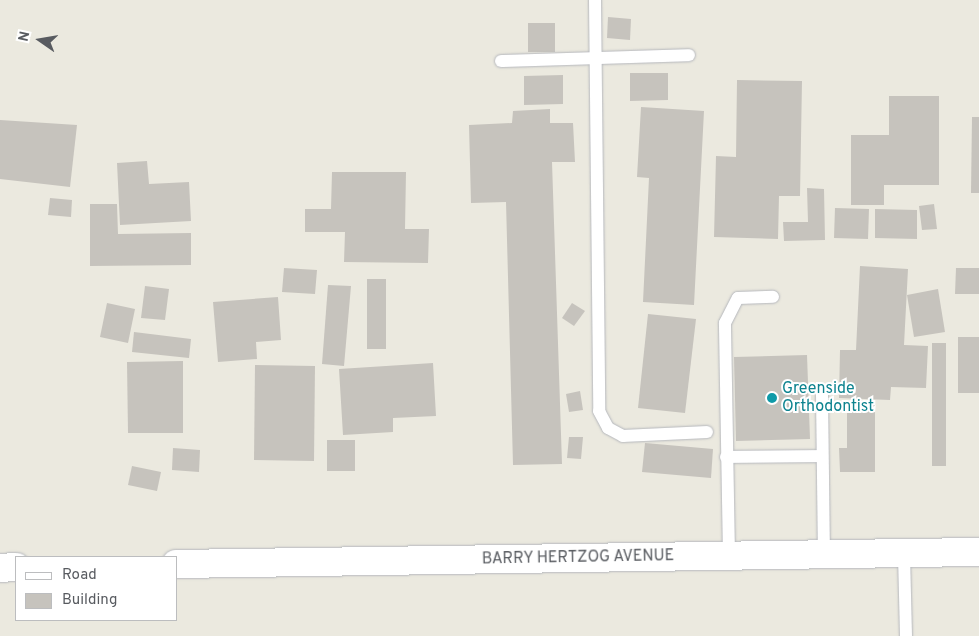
<!DOCTYPE html>
<style>
body{margin:0}
#map{position:relative;width:979px;height:636px;overflow:hidden;background:#ebe9df;font-family:Overpass,sans-serif}
div>[style]{position:absolute}
[style*='--x']{left:calc(var(--x)*1px);top:calc(var(--y)*1px);width:calc(var(--w)*1px);rotate:calc(var(--a)*1deg)}
.building>*{inset:0;background:#c6c3bd}
.roads{filter:drop-shadow(0 0 1px #b5b7bc) drop-shadow(0 0 1px #b5b7bc)}
.service>*{height:12px;margin:-6px;padding:0 6px;transform-origin:6px;border-radius:6px;background:#fff}
.secondary>*{height:28px;margin:-14px;padding:0 14px;transform-origin:14px;border-radius:14px;background:#fff}
.dots>*{width:14px;height:14px;translate:-50% -50%;box-sizing:border-box;border:2px solid #fff;border-radius:50%}
span{translate:-50% -50%;white-space:nowrap;text-align:center;line-height:1.15;-webkit-text-stroke:4px #fff;paint-order:stroke}
.culture-label{font-size:16px;color:#0d838f}
.left{translate:0 -50%;text-align:left}
.street-label{font-size:16px;color:#585b60}
.legend{position:absolute;left:15px;top:556px;width:162px;height:65px;box-sizing:border-box;background:#fff;border:1px solid #bcbdbf;margin:0;padding:6px 9px;list-style:none;font-size:15px;color:#585b60}
.legend li{display:flex;align-items:center;gap:10px;height:25px}
.legend b{width:25px;border:1px solid #bcbdbf}
.north{position:absolute;left:15px;top:15px;width:50px;height:50px;-webkit-text-stroke:4px #fff;paint-order:stroke;rotate:283deg;font-size:14px;font-weight:700;line-height:20px;text-align:center;color:#585b60}
.north::after{content:'';display:block;margin:auto;width:18px;height:22px;background:#585b60;clip-path:polygon(50% 0,100% 100%,50% 72%,0 100%)}
</style>
<div id="map">
<div class="building">
<i style="clip-path:polygon(608px 17px,631px 19px,630px 40px,607px 38px)"></i>
<i style="clip-path:polygon(528px 23px,555px 23px,555px 52px,528px 52px)"></i>
<i style="clip-path:polygon(630px 73px,668px 73px,668px 100px,630px 101px)"></i>
<i style="clip-path:polygon(563px 75px,563px 104px,524px 105px,524px 76px)"></i>
<i style="clip-path:polygon(737px 80px,802px 81px,800px 196px,779px 196px,778px 239px,714px 237px,716px 156px,736px 157px)"></i>
<i style="clip-path:polygon(889px 96px,939px 96px,939px 185px,884px 185px,884px 205px,851px 205px,851px 135px,889px 135px)"></i>
<i style="clip-path:polygon(641px 107px,704px 111px,694px 305px,643px 302px,649px 178px,637px 177px)"></i>
<i style="clip-path:polygon(550px 109px,550px 123px,573px 123px,575px 162px,552px 162px,562px 464px,513px 465px,506px 202px,471px 203px,469px 125px,512px 123px,513px 111px)"></i>
<i style="clip-path:polygon(972px 117px,979px 117px,979px 193px,971px 193px)"></i>
<i style="clip-path:polygon(0 120px,77px 125px,70px 187px,0 179px)"></i>
<i style="clip-path:polygon(147px 161px,149px 184px,189px 182px,191px 221px,120px 225px,117px 163px)"></i>
<i style="clip-path:polygon(332px 172px,406px 172px,405px 229px,429px 229px,428px 263px,344px 262px,345px 232px,305px 232px,305px 209px,331px 209px)"></i>
<i style="clip-path:polygon(807px 188px,824px 189px,825px 240px,784px 241px,783px 222px,808px 222px)"></i>
<i style="clip-path:polygon(50px 198px,72px 200px,71px 217px,48px 215px)"></i>
<i style="clip-path:polygon(90px 204px,117px 204px,118px 234px,191px 233px,191px 265px,90px 266px)"></i>
<i style="clip-path:polygon(934px 204px,937px 229px,922px 230px,919px 206px)"></i>
<i style="clip-path:polygon(835px 208px,869px 209px,868px 239px,834px 238px)"></i>
<i style="clip-path:polygon(875px 209px,917px 210px,917px 239px,875px 238px)"></i>
<i style="clip-path:polygon(860px 266px,908px 269px,904px 345px,928px 346px,926px 388px,891px 387px,890px 400px,839px 398px,840px 350px,856px 350px)"></i>
<i style="clip-path:polygon(284px 268px,317px 270px,315px 294px,282px 292px)"></i>
<i style="clip-path:polygon(956px 268px,979px 268px,979px 294px,955px 294px)"></i>
<i style="clip-path:polygon(367px 279px,386px 279px,386px 349px,367px 349px)"></i>
<i style="clip-path:polygon(328px 285px,351px 286px,344px 366px,322px 364px)"></i>
<i style="clip-path:polygon(145px 286px,169px 289px,165px 320px,141px 318px)"></i>
<i style="clip-path:polygon(938px 289px,945px 332px,914px 337px,907px 295px)"></i>
<i style="clip-path:polygon(278px 297px,281px 340px,256px 342px,257px 359px,218px 362px,213px 302px)"></i>
<i style="clip-path:polygon(107px 303px,135px 309px,128px 343px,100px 337px)"></i>
<i style="clip-path:polygon(572px 303px,585px 311px,574px 326px,562px 318px)"></i>
<i style="clip-path:polygon(648px 314px,696px 319px,685px 413px,638px 408px)"></i>
<i style="clip-path:polygon(134px 332px,191px 339px,189px 358px,132px 352px)"></i>
<i style="clip-path:polygon(958px 337px,979px 337px,979px 393px,958px 393px)"></i>
<i style="clip-path:polygon(932px 343px,946px 343px,946px 466px,932px 466px)"></i>
<i style="clip-path:polygon(807px 355px,810px 439px,736px 441px,734px 357px)"></i>
<i style="clip-path:polygon(183px 361px,183px 433px,128px 433px,127px 362px)"></i>
<i style="clip-path:polygon(433px 363px,436px 416px,393px 418px,393px 432px,343px 435px,339px 369px)"></i>
<i style="clip-path:polygon(255px 365px,315px 366px,314px 461px,254px 460px)"></i>
<i style="clip-path:polygon(580px 391px,583px 410px,569px 412px,566px 394px)"></i>
<i style="clip-path:polygon(847px 402px,875px 402px,875px 472px,840px 472px,839px 448px,847px 448px)"></i>
<i style="clip-path:polygon(569px 437px,583px 437px,581px 459px,567px 458px)"></i>
<i style="clip-path:polygon(327px 440px,355px 440px,355px 471px,327px 471px)"></i>
<i style="clip-path:polygon(645px 443px,713px 449px,711px 478px,642px 472px)"></i>
<i style="clip-path:polygon(173px 448px,200px 450px,199px 472px,172px 470px)"></i>
<i style="clip-path:polygon(132px 466px,161px 472px,157px 491px,128px 485px)"></i>
</div>
<div class="roads">
<div class="service">
<i style="--x:595;--y:0;--w:411;--a:89.4"></i>
<i style="--x:599;--y:411;--w:19;--a:62"></i>
<i style="--x:608;--y:428;--w:17;--a:28"></i>
<i style="--x:623;--y:436;--w:84;--a:-2.7"></i>
<i style="--x:501;--y:61;--w:188;--a:-1.8"></i>
<i style="--x:822;--y:395;--w:160;--a:89.3"></i>
<i style="--x:726;--y:457;--w:96;--a:-0.6"></i>
<i style="--x:904;--y:554;--w:82;--a:88.6"></i>
<i style="--x:729;--y:556;--w:233;--a:-91"></i>
<i style="--x:725;--y:323;--w:28;--a:-63"></i>
<i style="--x:738;--y:298;--w:35;--a:-2"></i>
</div>
<div class="secondary">
<i style="--x:176;--y:564;--w:803;--a:-0.86"></i>
<i style="--x:0;--y:568;--w:16;--a:-4"></i>
</div>
</div>
<div class="dots">
<i style="left:772px;top:398px;background:#0f9aa8"></i>
</div>
<div class="culture-label">
<span class="left" style="left:782px;top:398px">Greenside<br>Orthodontist</span>
</div>
<div class="street-label">
<span style="left:578px;top:558px;rotate:-1deg">BARRY HERTZOG AVENUE</span>
</div>
<ul class="legend">
<li><b style="height:6px;background:#fff"></b>Road</li>
<li><b style="height:14px;background:#c6c3bd"></b>Building</li>
</ul>
<div class="north">N</div>
</div>
